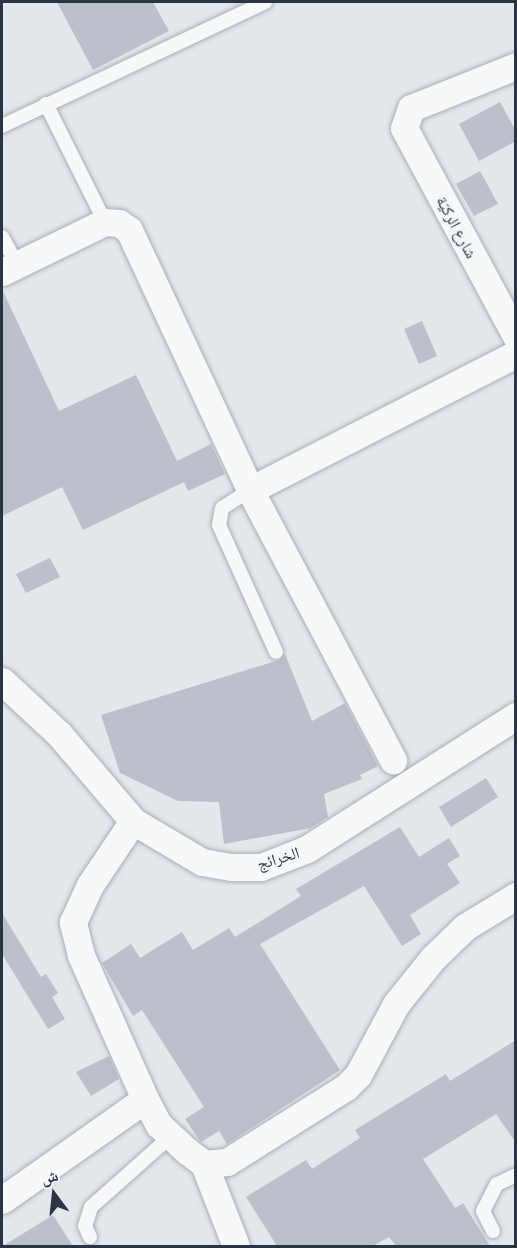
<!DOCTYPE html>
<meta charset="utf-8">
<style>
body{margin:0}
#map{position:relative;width:517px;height:1248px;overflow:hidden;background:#e4e7ec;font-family:"Golos Text","Noto Naskh Arabic",sans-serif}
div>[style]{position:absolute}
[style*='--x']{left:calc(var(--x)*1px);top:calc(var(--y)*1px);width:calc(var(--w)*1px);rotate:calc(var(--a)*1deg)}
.building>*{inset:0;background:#bbc0ca}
.roads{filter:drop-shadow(0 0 2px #a9aeb7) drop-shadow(0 0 2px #a9aeb7)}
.lane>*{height:14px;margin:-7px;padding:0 7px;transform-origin:7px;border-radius:7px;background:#f7f8fa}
.street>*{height:27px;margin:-13.5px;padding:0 13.5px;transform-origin:13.5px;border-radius:13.5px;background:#f7f8fa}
span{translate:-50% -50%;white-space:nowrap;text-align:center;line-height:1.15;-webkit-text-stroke:4.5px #f4f6f9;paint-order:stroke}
.street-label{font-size:16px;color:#2b3445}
.frame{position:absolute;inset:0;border:3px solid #2b3445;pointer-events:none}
.north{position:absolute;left:24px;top:1164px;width:60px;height:60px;-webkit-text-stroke:4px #f4f6f9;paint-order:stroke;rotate:345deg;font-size:16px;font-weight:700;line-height:24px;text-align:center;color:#2b3445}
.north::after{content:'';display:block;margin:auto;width:21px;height:27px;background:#2b3445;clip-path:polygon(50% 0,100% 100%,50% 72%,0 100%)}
</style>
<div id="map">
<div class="building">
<i style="clip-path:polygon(57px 2px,153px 2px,169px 31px,93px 70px)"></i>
<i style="clip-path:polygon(500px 102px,516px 131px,516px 141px,479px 161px,459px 124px)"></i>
<i style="clip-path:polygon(480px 171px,498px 204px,474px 216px,456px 184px)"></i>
<i style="clip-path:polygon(2px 289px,59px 411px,136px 375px,177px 461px,211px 444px,225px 474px,188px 491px,184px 482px,83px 530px,62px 487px,2px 516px)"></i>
<i style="clip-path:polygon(422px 321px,437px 356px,419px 364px,404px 329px)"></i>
<i style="clip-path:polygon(50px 558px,60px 577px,26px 593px,16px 574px)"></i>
<i style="clip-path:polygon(285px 654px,312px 721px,345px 703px,378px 766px,360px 775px,362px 779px,324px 794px,328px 817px,311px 828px,224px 844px,219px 802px,178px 801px,120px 773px,101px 715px,279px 660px)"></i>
<i style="clip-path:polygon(486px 778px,498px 797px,451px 827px,439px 807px)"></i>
<i style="clip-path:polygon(400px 827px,419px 857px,449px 838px,460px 856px,447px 864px,460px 883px,410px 915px,421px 934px,402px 946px,364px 886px,260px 944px,340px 1070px,227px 1144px,219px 1131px,201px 1142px,185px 1119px,204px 1107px,142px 1010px,133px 1016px,102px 963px,131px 944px,140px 958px,182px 932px,193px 950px,229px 928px,235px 937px,301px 896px,296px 889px)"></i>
<i style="clip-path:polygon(2px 913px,41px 977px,46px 974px,58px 993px,52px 997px,65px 1019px,48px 1029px,2px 954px)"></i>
<i style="clip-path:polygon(516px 1040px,516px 1143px,496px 1114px,423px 1159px,455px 1208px,463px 1203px,490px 1246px,396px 1246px,389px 1237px,373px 1246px,277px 1246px,246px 1197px,306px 1160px,312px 1169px,360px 1138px,355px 1130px,389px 1109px,446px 1074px,450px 1081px)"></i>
<i style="clip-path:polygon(109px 1056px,119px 1079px,91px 1096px,76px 1072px)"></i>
<i style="clip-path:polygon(53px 1215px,73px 1246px,3px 1246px)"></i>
</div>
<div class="roads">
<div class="lane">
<i style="--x:46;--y:104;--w:132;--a:63.4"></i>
<i style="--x:2;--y:126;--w:291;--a:-25.2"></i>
<i style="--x:2;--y:237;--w:31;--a:61"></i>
<i style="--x:250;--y:490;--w:33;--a:147"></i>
<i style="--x:222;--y:508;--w:17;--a:100"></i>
<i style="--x:219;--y:525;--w:139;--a:65.8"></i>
<i style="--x:493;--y:1231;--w:22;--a:-117"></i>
<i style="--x:483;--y:1211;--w:30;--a:-63"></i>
<i style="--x:497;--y:1184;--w:21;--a:-25"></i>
<i style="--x:90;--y:1237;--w:12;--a:-114"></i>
<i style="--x:85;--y:1226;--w:20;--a:-72"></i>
<i style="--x:91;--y:1207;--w:107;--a:-41.6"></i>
</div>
<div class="street">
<i style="--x:516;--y:66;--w:113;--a:158.2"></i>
<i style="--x:411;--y:108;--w:21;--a:109"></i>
<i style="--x:404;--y:128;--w:236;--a:61.7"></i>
<i style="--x:2;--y:272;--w:114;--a:-25.9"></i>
<i style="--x:105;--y:222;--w:14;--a:4"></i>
<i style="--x:119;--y:223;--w:12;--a:35"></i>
<i style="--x:129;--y:230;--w:287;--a:65"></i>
<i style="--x:250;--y:490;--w:306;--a:62.1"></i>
<i style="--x:250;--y:490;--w:299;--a:-27.1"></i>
<i style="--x:2;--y:681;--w:78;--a:42.9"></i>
<i style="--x:59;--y:734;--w:114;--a:49.6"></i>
<i style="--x:133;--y:821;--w:80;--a:30.7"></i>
<i style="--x:202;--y:862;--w:29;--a:10"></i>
<i style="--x:231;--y:867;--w:30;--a:0"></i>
<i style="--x:261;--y:867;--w:49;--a:-21.4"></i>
<i style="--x:307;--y:849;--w:248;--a:-32.5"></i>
<i style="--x:145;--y:1099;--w:30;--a:62"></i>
<i style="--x:159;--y:1125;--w:38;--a:43"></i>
<i style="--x:187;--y:1151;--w:21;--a:37"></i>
<i style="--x:204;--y:1164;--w:23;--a:-5"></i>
<i style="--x:227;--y:1162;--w:141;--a:-32.2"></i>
<i style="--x:346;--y:1087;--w:17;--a:-45"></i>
<i style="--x:358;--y:1075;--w:81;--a:-61.8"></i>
<i style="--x:396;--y:1004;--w:59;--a:-51.2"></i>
<i style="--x:433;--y:958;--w:45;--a:-44.1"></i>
<i style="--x:465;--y:927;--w:60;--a:-31.3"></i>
<i style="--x:204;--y:1164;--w:88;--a:68.7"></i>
<i style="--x:2;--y:1200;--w:175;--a:-35.2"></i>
<i style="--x:145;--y:1099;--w:158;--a:-114"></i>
<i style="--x:81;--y:955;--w:34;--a:-104"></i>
<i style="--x:73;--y:922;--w:41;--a:-65.3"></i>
<i style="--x:90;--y:885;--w:77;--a:-56.1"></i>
</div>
</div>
<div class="street-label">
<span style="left:457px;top:227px;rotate:62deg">شارع الركيّة</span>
<span style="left:278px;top:858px;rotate:-17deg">الخرائج</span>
</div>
<div class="frame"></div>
<div class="north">ش</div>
</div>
